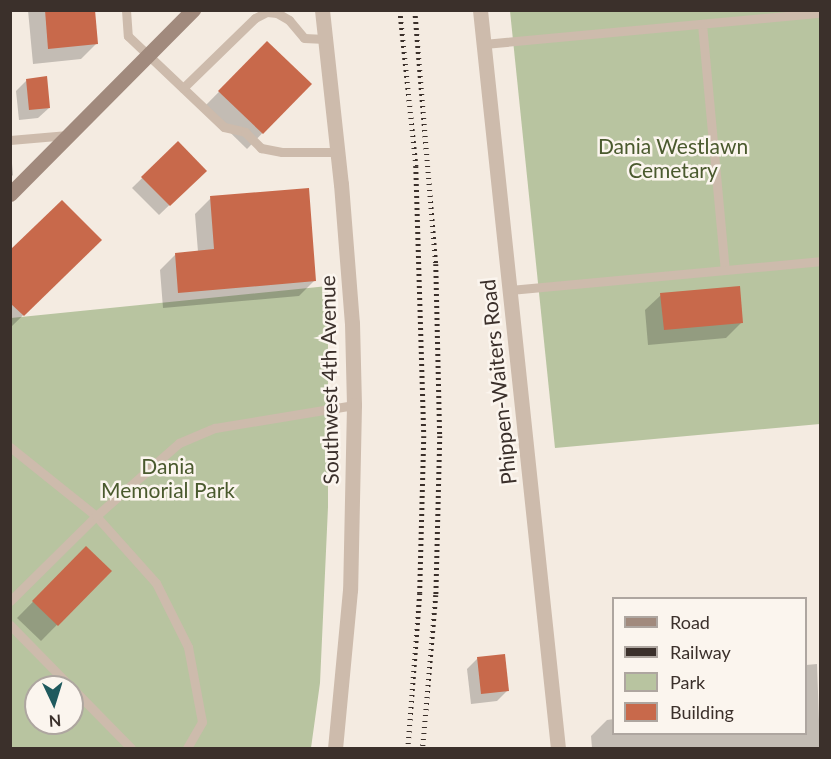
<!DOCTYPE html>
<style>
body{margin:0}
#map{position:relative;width:831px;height:759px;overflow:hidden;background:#f4ebe1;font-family:Lato,sans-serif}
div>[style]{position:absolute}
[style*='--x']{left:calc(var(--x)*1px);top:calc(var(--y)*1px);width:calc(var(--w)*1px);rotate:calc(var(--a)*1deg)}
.green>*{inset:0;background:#b8c4a0}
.shadow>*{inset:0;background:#0003}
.building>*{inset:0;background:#c8694b}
.service>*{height:9px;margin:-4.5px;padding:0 4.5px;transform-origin:4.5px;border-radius:4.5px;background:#cdbbac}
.minor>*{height:15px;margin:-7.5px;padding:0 7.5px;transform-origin:7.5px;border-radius:7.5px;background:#cdbbac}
.tertiary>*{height:15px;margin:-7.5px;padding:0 7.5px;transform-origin:7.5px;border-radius:7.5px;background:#cdbbac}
.secondary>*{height:15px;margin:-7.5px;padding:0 7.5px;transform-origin:7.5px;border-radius:7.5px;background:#a18a7d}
.rail>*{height:4.5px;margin-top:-2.25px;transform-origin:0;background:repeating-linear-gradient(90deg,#3b302b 0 1.5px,transparent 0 6px)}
span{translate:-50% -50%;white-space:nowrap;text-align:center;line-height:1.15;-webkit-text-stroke:5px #fbf5ee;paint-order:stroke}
.park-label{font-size:21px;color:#4a5a2e}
.street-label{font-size:21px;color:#3b302b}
.frame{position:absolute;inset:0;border:12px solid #3b302b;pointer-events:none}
.legend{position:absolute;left:612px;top:597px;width:195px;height:138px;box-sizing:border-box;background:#fbf5ee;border:2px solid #aea6a0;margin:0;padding:8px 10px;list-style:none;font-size:18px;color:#3b302b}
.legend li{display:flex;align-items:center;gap:12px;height:30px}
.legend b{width:30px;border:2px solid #aea6a0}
.north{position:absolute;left:24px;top:675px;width:60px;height:60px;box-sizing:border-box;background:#fbf5ee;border:2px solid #aea6a0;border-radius:50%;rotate:176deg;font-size:16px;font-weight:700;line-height:24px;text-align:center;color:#3b302b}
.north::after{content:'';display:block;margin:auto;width:21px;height:27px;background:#1f5a5e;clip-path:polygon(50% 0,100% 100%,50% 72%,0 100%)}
</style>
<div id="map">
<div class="green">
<i style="clip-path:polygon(510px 11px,820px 11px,820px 424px,555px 448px)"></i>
<i style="clip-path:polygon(evenodd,328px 286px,328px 507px,320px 683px,311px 748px,11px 748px,11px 318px,328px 286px,36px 687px,72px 687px,72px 723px,36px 723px,36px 687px)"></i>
</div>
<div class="shadow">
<i style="clip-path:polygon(28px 10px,93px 10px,96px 44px,81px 59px,33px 64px)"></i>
<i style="clip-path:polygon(267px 43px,310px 84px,247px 149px,204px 107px)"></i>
<i style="clip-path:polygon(27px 80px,49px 108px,38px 118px,19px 120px,16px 91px)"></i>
<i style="clip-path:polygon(178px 143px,205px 171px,159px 215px,132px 188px)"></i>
<i style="clip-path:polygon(11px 152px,13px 175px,10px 178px,10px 152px)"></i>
<i style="clip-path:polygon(211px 198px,315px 280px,299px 296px,163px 308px,160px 270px,176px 254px,198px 252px,195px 214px)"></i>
<i style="clip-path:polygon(100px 240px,10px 328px,10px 252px)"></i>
<i style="clip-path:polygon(661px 295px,741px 323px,726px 338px,648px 345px,645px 310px)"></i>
<i style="clip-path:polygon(86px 548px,110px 571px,41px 641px,17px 618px)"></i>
<i style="clip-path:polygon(478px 658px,507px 691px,497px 701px,471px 704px,467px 669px)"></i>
<i style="clip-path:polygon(817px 664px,820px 748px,592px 748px,591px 736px,607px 720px,614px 719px,614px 734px,806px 734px,806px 665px)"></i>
</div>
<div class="building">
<i style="clip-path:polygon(45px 10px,95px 10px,98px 44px,48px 49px)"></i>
<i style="clip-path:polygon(267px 41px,312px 84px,263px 134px,218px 91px)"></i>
<i style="clip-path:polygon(47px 76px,50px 108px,29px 110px,26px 79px)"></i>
<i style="clip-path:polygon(178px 141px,207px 171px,170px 206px,141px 177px)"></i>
<i style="clip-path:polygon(309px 188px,316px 281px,178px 293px,175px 253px,214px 249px,210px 196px)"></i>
<i style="clip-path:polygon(62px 200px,102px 240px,24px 316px,10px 303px,10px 250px)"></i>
<i style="clip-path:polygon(740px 286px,743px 323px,664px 330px,660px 293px)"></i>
<i style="clip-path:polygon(86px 546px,112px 571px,58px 626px,32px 601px)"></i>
<i style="clip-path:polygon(505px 654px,509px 691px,481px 694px,477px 657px)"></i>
</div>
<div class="service">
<i style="--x:126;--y:10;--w:26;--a:86"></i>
<i style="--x:128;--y:36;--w:132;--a:43.5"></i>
<i style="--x:224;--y:127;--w:22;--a:13"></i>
<i style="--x:245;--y:132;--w:23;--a:45"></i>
<i style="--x:261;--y:148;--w:21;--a:11"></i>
<i style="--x:282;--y:152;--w:56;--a:0"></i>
<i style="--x:702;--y:24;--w:247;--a:84.7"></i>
<i style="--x:484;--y:44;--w:337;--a:-5.3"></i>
<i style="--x:183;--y:88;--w:100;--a:-44.2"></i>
<i style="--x:255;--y:18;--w:13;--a:-27"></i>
<i style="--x:267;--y:12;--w:10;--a:6"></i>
<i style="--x:277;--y:13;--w:14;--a:30"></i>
<i style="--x:289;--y:20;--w:23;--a:50"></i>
<i style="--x:304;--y:38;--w:21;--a:3"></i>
<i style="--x:10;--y:140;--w:58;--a:-4.9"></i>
<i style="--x:510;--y:290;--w:311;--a:-5.3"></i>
<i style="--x:10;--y:447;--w:110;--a:38.7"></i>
<i style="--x:96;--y:516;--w:90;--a:48.2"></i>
<i style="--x:156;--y:583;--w:72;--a:63.4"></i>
<i style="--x:188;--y:647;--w:76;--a:79.4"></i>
<i style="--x:202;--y:722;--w:30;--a:120"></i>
<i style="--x:10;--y:601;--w:121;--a:-44.7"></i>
<i style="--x:96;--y:516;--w:111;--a:-41.3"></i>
<i style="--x:179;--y:443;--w:39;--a:-23"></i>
<i style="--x:215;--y:428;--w:141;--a:-9.4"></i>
<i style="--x:10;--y:625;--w:87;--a:45.5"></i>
<i style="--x:72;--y:688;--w:84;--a:45.5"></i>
</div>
<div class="minor">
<i style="--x:322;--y:10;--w:175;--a:83.8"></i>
<i style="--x:341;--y:184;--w:139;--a:85.5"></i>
<i style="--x:352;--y:323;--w:82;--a:88.6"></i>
<i style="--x:354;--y:405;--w:185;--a:91.2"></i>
<i style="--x:350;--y:590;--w:159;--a:95.4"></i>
</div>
<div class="tertiary">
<i style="--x:480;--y:10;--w:742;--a:83.97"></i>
</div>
<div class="secondary">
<i style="--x:10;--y:194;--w:260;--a:-45.2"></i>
</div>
<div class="rail">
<i style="--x:400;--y:10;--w:157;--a:84.1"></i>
<i style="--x:416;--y:166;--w:270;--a:88.3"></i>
<i style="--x:424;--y:436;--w:157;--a:91.5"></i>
<i style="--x:420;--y:593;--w:155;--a:94.4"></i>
<i style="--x:415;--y:10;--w:255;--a:85.3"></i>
<i style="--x:436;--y:264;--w:172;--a:88.7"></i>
<i style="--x:440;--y:436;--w:159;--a:91.4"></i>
<i style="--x:436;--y:595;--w:154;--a:94.9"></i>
</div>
<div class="park-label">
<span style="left:673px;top:158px">Dania Westlawn<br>Cemetary</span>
<span style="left:168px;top:478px">Dania<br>Memorial Park</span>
</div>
<div class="street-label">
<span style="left:329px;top:380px;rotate:-91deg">Southwest 4th Avenue</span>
<span style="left:498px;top:382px;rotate:-96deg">Phippen-Waiters Road</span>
</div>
<div class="frame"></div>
<ul class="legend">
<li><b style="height:8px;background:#a18a7d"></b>Road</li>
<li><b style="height:8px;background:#3b302b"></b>Railway</li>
<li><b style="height:16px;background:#b8c4a0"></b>Park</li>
<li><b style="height:16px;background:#c8694b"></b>Building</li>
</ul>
<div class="north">N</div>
</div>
